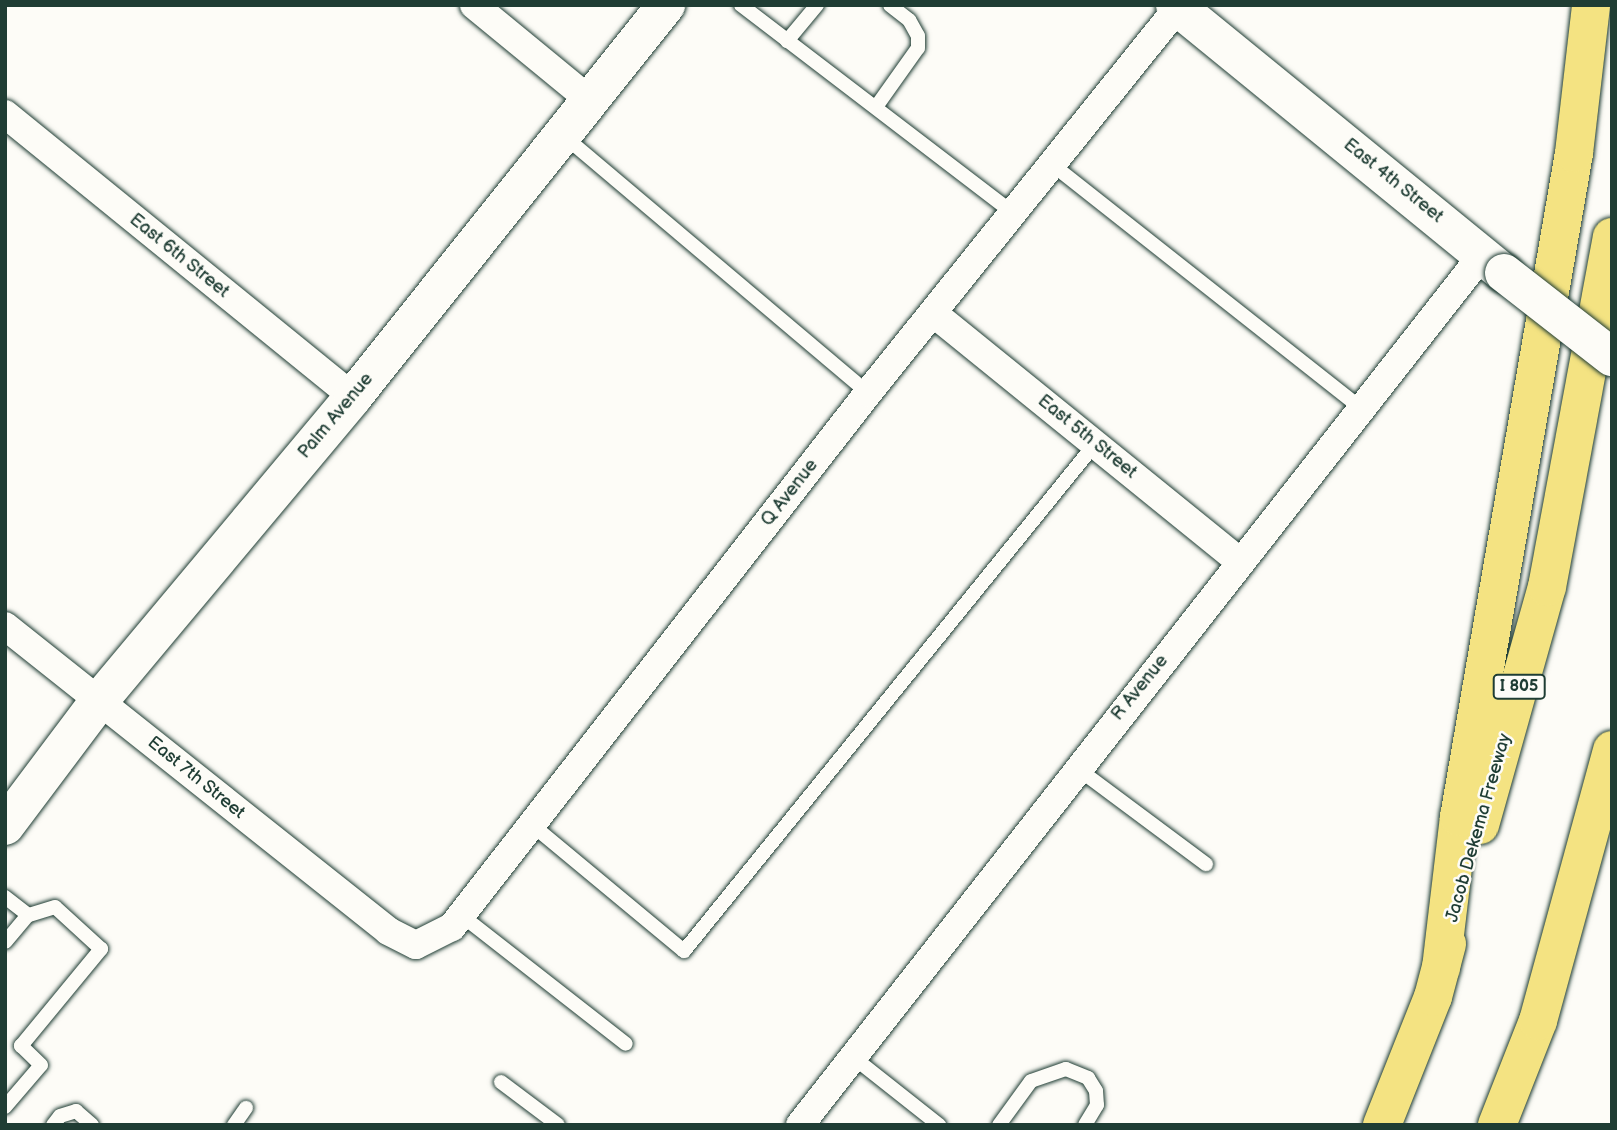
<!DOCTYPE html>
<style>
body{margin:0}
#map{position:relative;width:1617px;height:1130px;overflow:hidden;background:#fdfcf7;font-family:"Balsamiq Sans",sans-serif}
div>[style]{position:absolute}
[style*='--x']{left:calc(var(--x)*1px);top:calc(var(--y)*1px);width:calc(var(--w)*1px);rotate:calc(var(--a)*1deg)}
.roads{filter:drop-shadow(0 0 2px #1f3d34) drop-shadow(0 0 2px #1f3d34)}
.lane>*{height:14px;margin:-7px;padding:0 7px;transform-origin:7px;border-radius:7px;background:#fdfcf7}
.street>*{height:28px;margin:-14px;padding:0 14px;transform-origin:14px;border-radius:14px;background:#fdfcf7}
.secondary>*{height:38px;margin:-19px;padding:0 19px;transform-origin:19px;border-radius:19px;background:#fdfcf7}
.highway>*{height:38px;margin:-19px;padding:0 19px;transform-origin:19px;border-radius:19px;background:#f4e382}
.bridges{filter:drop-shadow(0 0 2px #1f3d34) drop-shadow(0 0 2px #1f3d34)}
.secondary-bridge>*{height:38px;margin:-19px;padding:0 19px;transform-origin:19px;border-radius:19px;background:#fdfcf7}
span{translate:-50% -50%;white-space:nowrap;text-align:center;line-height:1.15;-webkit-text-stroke:5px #fdfcf7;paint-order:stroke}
.shield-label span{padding:2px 5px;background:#fdfcf7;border:2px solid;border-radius:5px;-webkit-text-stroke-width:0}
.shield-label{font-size:16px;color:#1f3d34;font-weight:700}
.street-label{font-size:18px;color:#1f3d34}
.frame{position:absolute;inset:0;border:7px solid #1f3d34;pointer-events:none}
</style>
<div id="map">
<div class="roads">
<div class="lane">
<i style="--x:741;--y:5;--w:341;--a:37.4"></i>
<i style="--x:787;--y:41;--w:47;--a:-50.2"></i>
<i style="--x:876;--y:107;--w:72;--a:-54.6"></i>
<i style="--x:918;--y:48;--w:12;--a:-90"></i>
<i style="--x:918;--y:36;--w:18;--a:-119"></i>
<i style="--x:909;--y:20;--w:24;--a:-142"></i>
<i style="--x:564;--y:136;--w:398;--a:40.2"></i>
<i style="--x:1053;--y:165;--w:394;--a:38.3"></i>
<i style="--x:1077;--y:768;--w:161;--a:36.7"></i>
<i style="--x:531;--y:824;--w:199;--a:39.7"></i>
<i style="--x:684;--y:951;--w:653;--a:-50.97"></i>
<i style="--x:5;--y:897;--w:29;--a:38"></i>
<i style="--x:28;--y:915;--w:35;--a:130"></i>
<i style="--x:461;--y:915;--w:209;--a:38"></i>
<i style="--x:853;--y:1057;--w:110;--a:38.3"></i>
<i style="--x:501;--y:1082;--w:71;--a:37"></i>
<i style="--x:5;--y:1107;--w:55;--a:-49.4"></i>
<i style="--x:41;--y:1065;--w:28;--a:-136"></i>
<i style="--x:21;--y:1046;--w:126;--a:-50.5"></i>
<i style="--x:101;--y:949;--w:62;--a:-137.6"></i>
<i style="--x:55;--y:907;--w:28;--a:163"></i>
<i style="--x:53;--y:1125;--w:11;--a:-52"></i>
<i style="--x:60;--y:1116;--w:17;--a:-17"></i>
<i style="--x:76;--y:1111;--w:21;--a:41"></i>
<i style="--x:234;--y:1125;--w:21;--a:-55"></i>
<i style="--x:999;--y:1125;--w:54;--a:-54"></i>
<i style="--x:1031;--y:1081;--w:37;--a:-19"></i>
<i style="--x:1066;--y:1069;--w:24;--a:22"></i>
<i style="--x:1088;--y:1078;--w:15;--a:58"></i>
<i style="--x:1096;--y:1091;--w:14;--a:86"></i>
<i style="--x:1097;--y:1105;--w:23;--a:121"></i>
</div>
<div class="street">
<i style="--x:474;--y:5;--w:151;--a:39.4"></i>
<i style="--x:5;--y:114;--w:449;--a:39.1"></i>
<i style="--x:933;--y:313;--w:396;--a:39"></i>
<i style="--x:5;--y:626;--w:490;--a:38.5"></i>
<i style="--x:388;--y:931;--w:31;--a:27"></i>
<i style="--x:416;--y:945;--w:40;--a:-26.6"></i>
<i style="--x:452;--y:927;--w:677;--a:-52.08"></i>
<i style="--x:868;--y:393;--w:495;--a:-51.2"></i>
<i style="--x:800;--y:1125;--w:1107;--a:-51.9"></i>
</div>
<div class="secondary">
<i style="--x:1175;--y:5;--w:424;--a:39.2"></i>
<i style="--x:5;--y:826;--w:156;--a:-53.1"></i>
<i style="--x:99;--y:701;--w:396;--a:-50.1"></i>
<i style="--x:353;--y:397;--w:502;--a:-51.39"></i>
</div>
<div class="highway">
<i style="--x:1480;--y:825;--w:247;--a:-74.3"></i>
<i style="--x:1547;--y:587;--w:356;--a:-79.5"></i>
<i style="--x:1441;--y:968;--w:152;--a:-83.2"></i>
<i style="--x:1459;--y:817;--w:674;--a:-80.17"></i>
<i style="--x:1574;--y:153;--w:149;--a:-83.4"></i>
<i style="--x:1382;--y:1125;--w:138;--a:-68.3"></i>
<i style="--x:1433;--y:997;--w:55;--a:-75.2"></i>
<i style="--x:1497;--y:1125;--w:112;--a:-68.5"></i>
<i style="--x:1538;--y:1021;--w:281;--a:-74.7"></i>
</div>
</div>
<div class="bridges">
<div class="secondary-bridge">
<i style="--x:1504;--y:273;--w:137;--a:37.9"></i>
</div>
</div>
<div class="shield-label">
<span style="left:1519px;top:687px">I 805</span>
</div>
<div class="street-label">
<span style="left:1393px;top:181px;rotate:39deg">East 4th Street</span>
<span style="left:179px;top:256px;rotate:39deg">East 6th Street</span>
<span style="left:336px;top:416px;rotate:-50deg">Palm Avenue</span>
<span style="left:1087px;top:437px;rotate:39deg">East 5th Street</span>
<span style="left:790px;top:493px;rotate:-52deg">Q Avenue</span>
<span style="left:1140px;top:688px;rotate:-51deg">R Avenue</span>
<span style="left:196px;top:778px;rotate:39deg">East 7th Street</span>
<span style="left:1479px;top:828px;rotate:-74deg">Jacob Dekema Freeway</span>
</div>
<div class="frame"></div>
</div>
